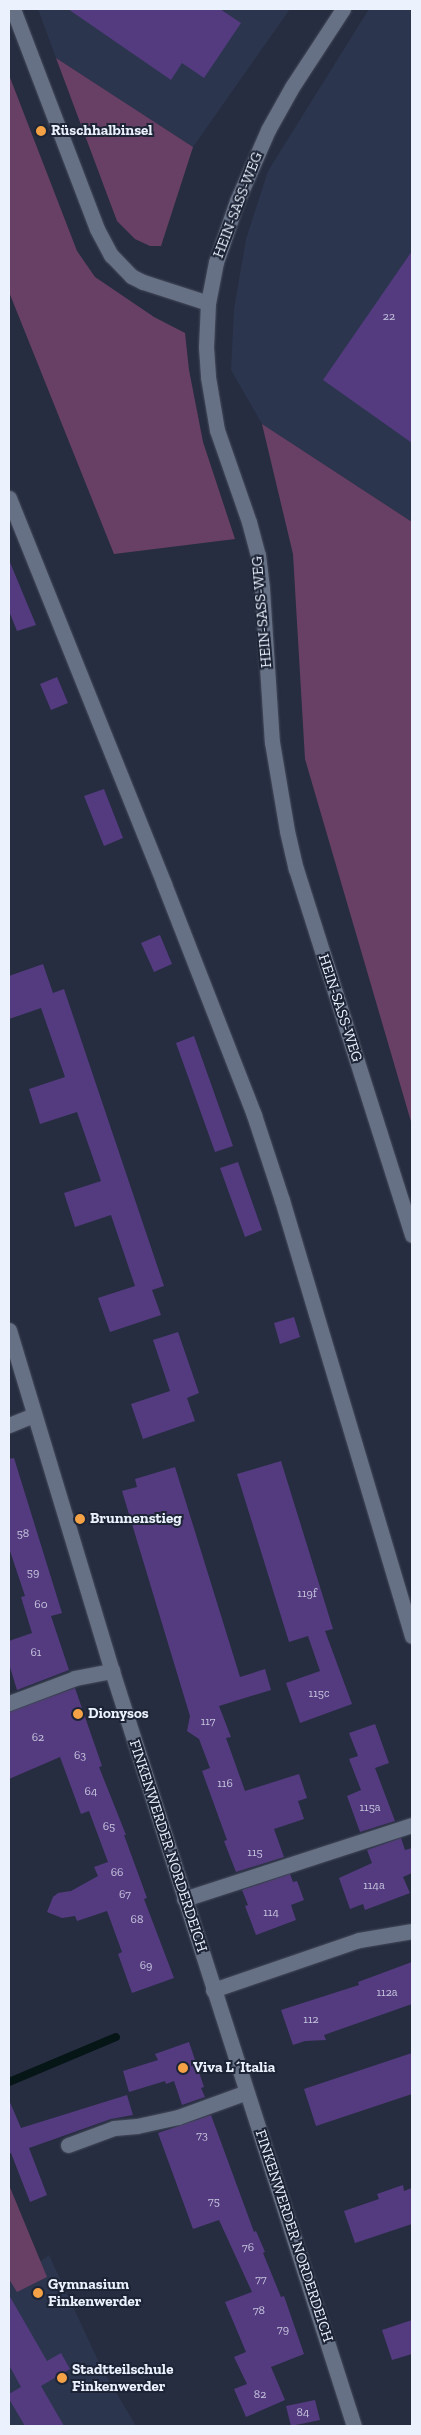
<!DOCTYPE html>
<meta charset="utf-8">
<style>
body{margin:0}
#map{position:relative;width:421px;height:2435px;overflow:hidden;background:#262d40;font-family:"Zilla Slab",serif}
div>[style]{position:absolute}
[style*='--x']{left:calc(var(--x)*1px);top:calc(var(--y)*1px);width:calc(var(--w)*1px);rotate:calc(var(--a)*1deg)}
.built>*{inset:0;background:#2b354e}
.green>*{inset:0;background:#694065}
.stream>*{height:8px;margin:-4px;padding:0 4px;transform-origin:4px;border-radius:4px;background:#061617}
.building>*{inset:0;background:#543b7f}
.roads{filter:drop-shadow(0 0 1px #444a5a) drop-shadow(0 0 1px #444a5a)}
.minor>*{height:15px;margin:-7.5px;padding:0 7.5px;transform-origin:7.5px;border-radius:7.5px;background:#677186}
.dots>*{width:14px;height:14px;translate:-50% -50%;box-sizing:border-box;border:2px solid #1c2435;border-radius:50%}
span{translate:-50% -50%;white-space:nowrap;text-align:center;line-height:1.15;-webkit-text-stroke:4px #1c2435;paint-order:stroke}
.number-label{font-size:12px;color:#c5c4de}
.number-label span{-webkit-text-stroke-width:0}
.poi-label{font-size:15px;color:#ebf1fd;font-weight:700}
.left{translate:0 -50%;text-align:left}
.street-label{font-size:15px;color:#ebf1fd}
.frame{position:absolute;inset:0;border:10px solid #ebf1fd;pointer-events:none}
</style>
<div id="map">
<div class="built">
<i style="clip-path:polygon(38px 9px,290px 9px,193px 147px,56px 58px)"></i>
<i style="clip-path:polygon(369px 9px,412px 9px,412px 522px,262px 424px,231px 370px,234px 309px,246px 239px,268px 171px)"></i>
<i style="clip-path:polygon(49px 2255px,102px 2369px,136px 2426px,9px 2426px,9px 2256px,29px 2270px)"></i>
</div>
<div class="green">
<i style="clip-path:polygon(56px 58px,193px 147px,161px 246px,150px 246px,135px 239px,117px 221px)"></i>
<i style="clip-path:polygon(9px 75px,77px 251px,95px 277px,154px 317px,185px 333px,189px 370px,203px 442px,235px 539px,114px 554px,9px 292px)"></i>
<i style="clip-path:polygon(262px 424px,412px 522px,412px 1125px,305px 759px,293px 554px)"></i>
<i style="clip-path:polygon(9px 2185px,47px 2277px,17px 2292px,9px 2279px)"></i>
</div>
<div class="stream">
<i style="--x:9;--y:2082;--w:116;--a:-22.8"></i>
</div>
<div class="building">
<i style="clip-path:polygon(68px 9px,220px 9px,241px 23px,204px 78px,182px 63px,171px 80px)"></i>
<i style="clip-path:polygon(412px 251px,412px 443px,323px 380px)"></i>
<i style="clip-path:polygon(9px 560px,36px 625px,17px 631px,9px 611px)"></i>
<i style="clip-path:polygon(57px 677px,68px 703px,51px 710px,40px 684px)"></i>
<i style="clip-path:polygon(104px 789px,123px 838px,104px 846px,84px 796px)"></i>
<i style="clip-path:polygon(160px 935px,172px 964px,154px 972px,141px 943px)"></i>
<i style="clip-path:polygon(43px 964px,53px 993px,64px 989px,164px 1286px,152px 1290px,161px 1315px,110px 1332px,98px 1298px,135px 1286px,111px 1215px,75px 1227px,64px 1193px,101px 1181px,77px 1112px,40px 1124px,29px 1089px,65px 1077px,41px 1008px,9px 1019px,9px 976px)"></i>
<i style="clip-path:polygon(194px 1036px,233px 1146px,215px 1152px,176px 1043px)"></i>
<i style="clip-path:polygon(238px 1162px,262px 1230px,245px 1237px,220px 1168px)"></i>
<i style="clip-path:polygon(294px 1317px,300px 1337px,280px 1344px,274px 1323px)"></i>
<i style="clip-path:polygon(178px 1332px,199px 1393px,187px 1398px,195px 1421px,143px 1439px,131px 1404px,170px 1391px,153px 1340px)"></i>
<i style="clip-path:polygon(14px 1458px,62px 1613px,51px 1616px,69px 1670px,17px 1690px,9px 1664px,9px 1641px,32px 1633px,21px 1597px,25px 1596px,9px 1548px,9px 1459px)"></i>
<i style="clip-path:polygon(281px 1461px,333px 1629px,325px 1631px,352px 1704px,300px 1723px,286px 1683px,320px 1671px,308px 1636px,289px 1642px,237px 1474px)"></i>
<i style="clip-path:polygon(175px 1467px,240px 1677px,265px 1669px,271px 1690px,219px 1706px,231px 1737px,226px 1738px,245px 1791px,299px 1774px,307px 1798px,298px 1801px,304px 1819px,274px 1829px,284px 1857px,236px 1872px,224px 1841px,227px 1840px,202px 1771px,210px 1768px,199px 1739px,187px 1731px,190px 1716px,122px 1491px,137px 1487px,135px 1479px)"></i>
<i style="clip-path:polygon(75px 1688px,102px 1766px,99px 1767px,126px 1835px,124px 1835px,147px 1898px,144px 1899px,174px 1978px,132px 1993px,118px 1954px,122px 1952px,107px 1911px,77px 1921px,75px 1916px,62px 1918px,47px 1912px,53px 1897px,58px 1893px,71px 1891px,98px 1876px,94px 1867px,108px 1862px,89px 1811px,81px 1814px,60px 1757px,9px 1779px,9px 1712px)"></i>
<i style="clip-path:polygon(375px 1724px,389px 1763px,375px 1768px,395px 1821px,360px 1832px,347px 1796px,361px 1790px,349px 1759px,358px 1756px,349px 1733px)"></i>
<i style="clip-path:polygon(401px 1838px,405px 1850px,412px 1848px,412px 1873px,403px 1877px,410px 1893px,365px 1910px,363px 1904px,350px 1909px,339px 1878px,372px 1863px,367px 1850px)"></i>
<i style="clip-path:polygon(290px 1874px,293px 1882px,297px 1881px,304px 1900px,291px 1905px,296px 1920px,256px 1935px,245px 1906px,248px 1905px,242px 1890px)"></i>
<i style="clip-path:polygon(412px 1962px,412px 2004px,324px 2035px,326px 2040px,305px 2041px,293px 2045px,281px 2010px,359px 1985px,358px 1982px)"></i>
<i style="clip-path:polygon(189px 2042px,204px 2087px,201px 2088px,205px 2097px,182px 2105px,174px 2081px,166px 2084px,165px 2081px,129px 2092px,123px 2071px,158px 2060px,155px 2054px)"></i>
<i style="clip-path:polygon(412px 2053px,412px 2094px,316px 2126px,304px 2089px)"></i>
<i style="clip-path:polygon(127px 2095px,133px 2115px,111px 2119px,29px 2148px,47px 2195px,30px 2202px,11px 2153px,9px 2154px,9px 2100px,21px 2128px)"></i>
<i style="clip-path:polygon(211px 2115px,254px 2232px,256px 2231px,265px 2252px,263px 2253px,281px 2297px,284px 2296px,304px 2354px,271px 2367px,285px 2400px,246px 2417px,234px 2389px,247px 2384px,234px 2357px,246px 2352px,225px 2302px,252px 2292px,219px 2220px,193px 2229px,158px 2133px)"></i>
<i style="clip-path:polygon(403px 2185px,404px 2191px,412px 2188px,412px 2224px,355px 2243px,344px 2211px,379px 2199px,377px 2194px)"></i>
<i style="clip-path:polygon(9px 2295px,47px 2361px,61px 2353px,70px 2369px,41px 2386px,64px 2426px,25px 2426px,9px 2399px,9px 2394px,21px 2387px,9px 2365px)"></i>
<i style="clip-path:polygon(412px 2320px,412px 2354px,392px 2360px,382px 2330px)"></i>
<i style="clip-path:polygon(315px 2400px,320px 2420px,291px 2426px,286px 2406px)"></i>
</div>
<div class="roads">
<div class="minor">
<i style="--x:13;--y:9;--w:235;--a:69.1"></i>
<i style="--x:97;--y:229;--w:30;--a:62"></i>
<i style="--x:111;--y:255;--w:29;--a:46"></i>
<i style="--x:131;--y:276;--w:13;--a:27"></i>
<i style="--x:143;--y:282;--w:68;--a:17.9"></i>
<i style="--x:343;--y:9;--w:93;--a:123.2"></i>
<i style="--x:292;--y:87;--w:49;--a:119.2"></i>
<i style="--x:268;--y:130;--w:77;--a:113.6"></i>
<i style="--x:237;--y:201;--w:65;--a:109"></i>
<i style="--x:216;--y:262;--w:42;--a:101"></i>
<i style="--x:208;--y:303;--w:44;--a:92.6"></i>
<i style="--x:206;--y:347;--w:30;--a:86"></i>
<i style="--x:208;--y:377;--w:54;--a:80.4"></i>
<i style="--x:217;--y:430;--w:97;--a:70.8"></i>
<i style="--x:249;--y:522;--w:34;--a:75"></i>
<i style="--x:258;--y:555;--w:34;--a:83"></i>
<i style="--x:262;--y:589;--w:153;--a:86.3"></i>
<i style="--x:272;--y:742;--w:90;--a:80.4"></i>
<i style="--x:287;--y:831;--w:39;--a:77"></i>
<i style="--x:296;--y:869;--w:384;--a:72.4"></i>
<i style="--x:9;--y:498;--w:416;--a:68.1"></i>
<i style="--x:164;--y:884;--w:248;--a:68.7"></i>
<i style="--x:254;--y:1115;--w:89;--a:71.8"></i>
<i style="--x:282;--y:1200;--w:455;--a:73.4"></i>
<i style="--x:9;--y:1330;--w:356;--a:73.2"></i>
<i style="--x:112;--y:1671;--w:793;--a:72.23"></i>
<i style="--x:9;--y:1425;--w:27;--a:-22"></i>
<i style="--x:9;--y:1703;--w:71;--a:-20.7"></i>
<i style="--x:75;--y:1678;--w:38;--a:-11"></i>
<i style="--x:184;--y:1899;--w:240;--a:-18"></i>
<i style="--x:213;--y:1990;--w:154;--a:-18.9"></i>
<i style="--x:359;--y:1940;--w:54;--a:-9.6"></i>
<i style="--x:68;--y:2145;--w:49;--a:-20.3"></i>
<i style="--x:114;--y:2128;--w:23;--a:-5"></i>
<i style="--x:137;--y:2126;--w:42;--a:-12.4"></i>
<i style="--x:178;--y:2117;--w:73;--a:-19.9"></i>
</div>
</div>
<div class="dots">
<i style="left:41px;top:131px;background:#f5a246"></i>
<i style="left:80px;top:1519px;background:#f5a246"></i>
<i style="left:78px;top:1714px;background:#f5a246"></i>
<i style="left:183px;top:2068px;background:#f5a246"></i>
<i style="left:38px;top:2293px;background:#f5a246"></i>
<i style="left:62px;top:2378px;background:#f5a246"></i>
</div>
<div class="number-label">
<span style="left:389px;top:317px">22</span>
<span style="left:23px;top:1534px">58</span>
<span style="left:33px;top:1573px">59</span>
<span style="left:307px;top:1594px">119f</span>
<span style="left:41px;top:1605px">60</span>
<span style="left:36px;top:1653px">61</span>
<span style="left:319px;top:1694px">115c</span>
<span style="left:208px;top:1722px">117</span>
<span style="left:38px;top:1738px">62</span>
<span style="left:80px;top:1756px">63</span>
<span style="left:225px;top:1784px">116</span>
<span style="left:91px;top:1792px">64</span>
<span style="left:370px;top:1808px">115a</span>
<span style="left:109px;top:1827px">65</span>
<span style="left:255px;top:1853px">115</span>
<span style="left:117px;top:1873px">66</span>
<span style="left:374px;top:1886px">114a</span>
<span style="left:125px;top:1895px">67</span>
<span style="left:271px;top:1913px">114</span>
<span style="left:137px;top:1920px">68</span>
<span style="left:146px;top:1966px">69</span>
<span style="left:387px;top:1993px">112a</span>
<span style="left:311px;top:2020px">112</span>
<span style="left:202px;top:2136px">73</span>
<span style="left:214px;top:2202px">75</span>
<span style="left:248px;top:2248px">76</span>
<span style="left:261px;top:2280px">77</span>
<span style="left:259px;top:2311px">78</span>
<span style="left:283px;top:2330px">79</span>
<span style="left:260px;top:2395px">82</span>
<span style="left:303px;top:2413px">84</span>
</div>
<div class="poi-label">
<span class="left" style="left:51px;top:131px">Rüschhalbinsel</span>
<span class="left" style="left:90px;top:1519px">Brunnenstieg</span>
<span class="left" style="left:88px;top:1714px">Dionysos</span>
<span class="left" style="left:193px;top:2068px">Viva L´Italia</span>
<span class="left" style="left:48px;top:2293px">Gymnasium<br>Finkenwerder</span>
<span class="left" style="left:72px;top:2378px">Stadtteilschule<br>Finkenwerder</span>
</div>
<div class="street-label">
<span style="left:238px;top:205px;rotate:-69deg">HEIN-SASS-WEG</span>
<span style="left:262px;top:612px;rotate:-95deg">HEIN-SASS-WEG</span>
<span style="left:340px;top:1008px;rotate:72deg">HEIN-SASS-WEG</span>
<span style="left:168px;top:1846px;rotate:72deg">FINKENWERDER NORDERDEICH</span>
<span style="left:294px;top:2236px;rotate:72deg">FINKENWERDER NORDERDEICH</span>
</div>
<div class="frame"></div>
</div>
